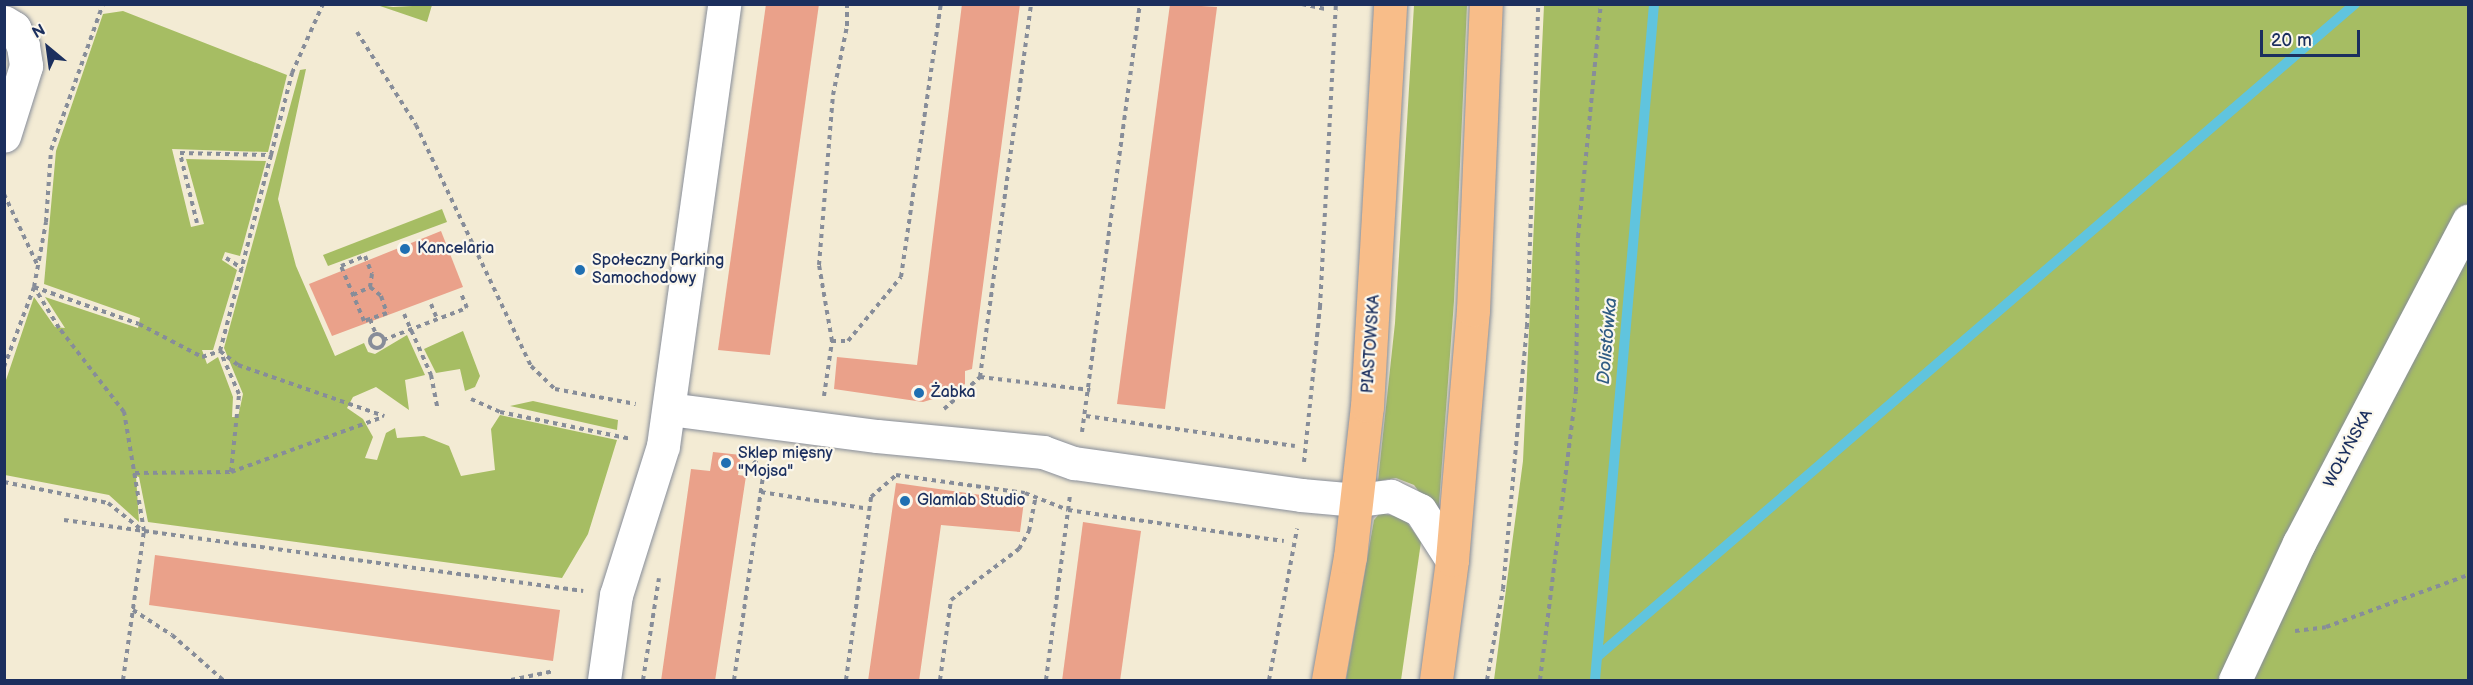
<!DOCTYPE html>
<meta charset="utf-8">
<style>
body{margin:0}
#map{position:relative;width:2473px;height:685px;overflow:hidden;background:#f3ebd4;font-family:"Balsamiq Sans",sans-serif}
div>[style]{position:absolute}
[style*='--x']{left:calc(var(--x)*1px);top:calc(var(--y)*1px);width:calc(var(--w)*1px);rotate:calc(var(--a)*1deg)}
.green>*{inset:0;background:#a6bd63}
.stream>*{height:10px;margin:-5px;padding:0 5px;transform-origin:5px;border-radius:5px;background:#60c4de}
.building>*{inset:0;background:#eaa18a}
.path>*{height:4px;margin-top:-2px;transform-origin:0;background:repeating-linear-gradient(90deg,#878d99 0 4.5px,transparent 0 9px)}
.path>.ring{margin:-2px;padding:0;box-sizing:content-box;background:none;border:4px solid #878d99;border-radius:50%}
.roads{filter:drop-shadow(0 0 2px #878d99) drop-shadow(0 0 2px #878d99)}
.minor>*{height:33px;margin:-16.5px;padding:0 16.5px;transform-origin:16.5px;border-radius:16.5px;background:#fff}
.major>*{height:33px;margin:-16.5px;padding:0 16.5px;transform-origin:16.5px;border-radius:16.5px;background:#f8bd89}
.dots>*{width:16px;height:16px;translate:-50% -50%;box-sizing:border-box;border:3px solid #fbf7ec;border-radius:50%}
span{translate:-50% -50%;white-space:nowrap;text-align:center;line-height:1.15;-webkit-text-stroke:4.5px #fbf7ec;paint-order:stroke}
.poi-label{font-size:16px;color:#1b2f5e}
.left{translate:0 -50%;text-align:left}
.street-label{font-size:16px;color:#1b2f5e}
.water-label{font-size:18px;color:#305c84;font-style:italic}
.frame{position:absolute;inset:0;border:6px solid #1b2f5e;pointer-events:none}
.north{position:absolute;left:18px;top:18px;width:60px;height:60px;-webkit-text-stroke:4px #fbf7ec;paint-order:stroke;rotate:331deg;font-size:16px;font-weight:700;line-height:24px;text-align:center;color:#1b2f5e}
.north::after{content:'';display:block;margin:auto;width:21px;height:27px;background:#1b2f5e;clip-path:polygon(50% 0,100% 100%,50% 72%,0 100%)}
.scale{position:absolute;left:2260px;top:30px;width:100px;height:27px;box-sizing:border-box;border:3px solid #1b2f5e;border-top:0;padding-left:8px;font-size:18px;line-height:21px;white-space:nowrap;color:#1b2f5e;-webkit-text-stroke:4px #fbf7ec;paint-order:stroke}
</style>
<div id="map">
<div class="green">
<i style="clip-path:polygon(377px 5px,393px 7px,432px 5px,427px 22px)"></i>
<i style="clip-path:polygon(1414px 5px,1467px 5px,1454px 301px,1438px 517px,1414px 485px,1396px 478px,1378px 481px,1395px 323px)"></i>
<i style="clip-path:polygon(1544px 5px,2468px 5px,2468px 680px,1494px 680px,1523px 461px)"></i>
<i style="clip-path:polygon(123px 11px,287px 75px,268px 152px,172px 149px,191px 227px,204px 224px,186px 159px,266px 161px,240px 256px,225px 252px,222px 260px,237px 270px,213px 350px,202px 350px,207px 364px,218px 357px,233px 397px,232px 417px,238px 417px,243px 394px,224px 348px,300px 70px,306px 69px,278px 199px,296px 266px,335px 356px,364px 343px,368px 352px,375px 354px,407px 335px,425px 375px,405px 380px,409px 410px,376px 387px,353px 397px,347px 408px,363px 419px,373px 437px,365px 458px,377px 460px,386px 433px,395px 428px,397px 438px,424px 436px,449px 446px,461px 476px,495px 470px,491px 429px,500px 415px,617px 440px,588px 534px,562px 578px,148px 522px,139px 477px,136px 476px,139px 522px,109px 495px,5px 475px,5px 383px,34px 297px,55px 327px,65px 328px,45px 297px,138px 328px,140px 318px,44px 284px,56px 151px,103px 14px)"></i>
<i style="clip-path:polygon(442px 209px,447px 222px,328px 266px,323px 255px)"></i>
<i style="clip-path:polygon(463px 331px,480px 376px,475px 387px,465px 391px,460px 369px,436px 373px,424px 349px)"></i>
<i style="clip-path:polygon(533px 401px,618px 420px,617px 430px,510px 406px)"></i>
<i style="clip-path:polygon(1380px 513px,1404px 518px,1421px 542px,1401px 680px,1346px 680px,1374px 520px)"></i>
</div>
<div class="stream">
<i style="--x:1598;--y:656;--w:999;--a:-40.74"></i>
<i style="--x:1595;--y:680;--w:679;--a:-85.01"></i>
</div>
<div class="building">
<i style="clip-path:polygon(766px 4px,819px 4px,770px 355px,718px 350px)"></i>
<i style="clip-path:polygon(962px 4px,1020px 4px,972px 369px,965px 371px,965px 384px,953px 393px,923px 402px,834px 389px,837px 357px,917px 365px)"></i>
<i style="clip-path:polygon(1170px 4px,1217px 7px,1165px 409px,1117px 404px)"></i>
<i style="clip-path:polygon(441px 231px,463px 287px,332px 336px,309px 284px)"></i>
<i style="clip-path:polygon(713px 452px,741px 455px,738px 475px,746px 476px,715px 681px,661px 681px,691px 469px,710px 471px)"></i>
<i style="clip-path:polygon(896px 483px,1024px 501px,1020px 532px,941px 525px,919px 681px,868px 681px)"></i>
<i style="clip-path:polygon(1083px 522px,1141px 531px,1120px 681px,1062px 681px)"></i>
<i style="clip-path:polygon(155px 555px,560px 610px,553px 661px,149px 605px)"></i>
</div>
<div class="path">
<i style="--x:1302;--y:4;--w:25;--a:12"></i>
<i style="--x:357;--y:32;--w:110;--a:57.6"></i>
<i style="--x:416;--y:125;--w:267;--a:64.5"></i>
<i style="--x:531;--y:366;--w:33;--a:44"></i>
<i style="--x:555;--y:389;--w:82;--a:10.5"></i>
<i style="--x:4;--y:194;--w:77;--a:64.8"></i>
<i style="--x:197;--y:223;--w:72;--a:-103.7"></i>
<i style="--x:180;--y:153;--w:91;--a:1.3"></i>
<i style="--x:271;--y:155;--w:85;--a:-75.6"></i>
<i style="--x:292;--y:73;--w:76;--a:-65.8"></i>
<i style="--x:365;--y:256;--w:19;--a:69"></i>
<i style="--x:372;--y:274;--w:13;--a:99"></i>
<i style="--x:370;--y:287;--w:14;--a:39"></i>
<i style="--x:381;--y:296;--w:18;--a:71"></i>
<i style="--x:387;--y:313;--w:24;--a:161"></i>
<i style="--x:364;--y:321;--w:60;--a:-112.7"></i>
<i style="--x:341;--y:266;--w:26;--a:-23"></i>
<i style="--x:226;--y:258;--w:20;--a:33"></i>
<i style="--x:353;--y:295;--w:19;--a:-25"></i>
<i style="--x:431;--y:304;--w:16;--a:68"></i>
<i style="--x:404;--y:314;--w:67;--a:66.1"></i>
<i style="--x:431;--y:375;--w:32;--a:79"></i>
<i style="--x:370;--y:319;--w:17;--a:69"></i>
<i class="ring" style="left:370px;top:334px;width:10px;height:10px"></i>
<i style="--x:383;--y:340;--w:90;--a:-20.9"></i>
<i style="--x:467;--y:308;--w:16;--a:-112"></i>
<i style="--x:832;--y:341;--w:77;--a:-99.7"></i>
<i style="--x:819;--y:265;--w:171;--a:-85.3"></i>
<i style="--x:833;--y:95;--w:70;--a:-78.5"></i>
<i style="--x:847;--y:26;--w:22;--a:-90"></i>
<i style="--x:4;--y:367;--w:85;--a:-69.4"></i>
<i style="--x:34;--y:287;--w:66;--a:-79.5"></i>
<i style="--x:46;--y:222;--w:72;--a:-86"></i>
<i style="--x:51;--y:150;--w:155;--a:-70.4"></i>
<i style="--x:980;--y:377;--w:111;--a:6.7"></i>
<i style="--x:824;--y:396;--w:56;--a:-81.7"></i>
<i style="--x:832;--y:341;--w:16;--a:0"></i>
<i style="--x:848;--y:341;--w:83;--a:-50.4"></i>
<i style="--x:901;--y:277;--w:276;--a:-81.7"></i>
<i style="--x:471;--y:399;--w:32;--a:24"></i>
<i style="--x:500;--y:412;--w:134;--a:11.6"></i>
<i style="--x:944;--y:409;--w:48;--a:-41.6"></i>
<i style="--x:980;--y:377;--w:376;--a:-82.2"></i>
<i style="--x:1086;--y:416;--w:211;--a:8.2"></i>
<i style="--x:1082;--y:432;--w:432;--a:-82.3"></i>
<i style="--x:1304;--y:462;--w:156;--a:-84.1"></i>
<i style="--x:1320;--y:307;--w:303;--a:-87"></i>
<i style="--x:231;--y:472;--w:78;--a:-84.1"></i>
<i style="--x:239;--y:394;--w:47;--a:-113.8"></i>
<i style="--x:220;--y:351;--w:203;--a:-75.4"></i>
<i style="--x:135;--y:473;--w:96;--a:-0.6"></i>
<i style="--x:231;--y:472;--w:162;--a:-19.9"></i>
<i style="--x:4;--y:482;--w:106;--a:11.4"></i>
<i style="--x:108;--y:503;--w:43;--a:38.5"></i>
<i style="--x:761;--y:492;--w:110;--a:8.9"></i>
<i style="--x:64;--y:520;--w:524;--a:7.79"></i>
<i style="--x:133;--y:610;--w:46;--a:32.7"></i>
<i style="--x:172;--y:635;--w:68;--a:41.4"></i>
<i style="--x:2295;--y:631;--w:31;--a:-7"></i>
<i style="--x:2326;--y:627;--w:151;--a:-20.1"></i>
<i style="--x:123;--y:680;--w:150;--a:-82"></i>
<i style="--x:144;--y:531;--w:121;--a:-99.5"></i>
<i style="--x:124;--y:412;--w:106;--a:-127.7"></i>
<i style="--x:59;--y:328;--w:48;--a:-121.4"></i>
<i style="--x:34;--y:287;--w:111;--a:19.4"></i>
<i style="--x:139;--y:324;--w:71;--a:27.6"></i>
<i style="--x:202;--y:357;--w:19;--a:-18"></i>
<i style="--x:220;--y:351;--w:23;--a:38"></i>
<i style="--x:238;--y:365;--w:155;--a:19.3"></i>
<i style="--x:511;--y:680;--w:44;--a:-11.8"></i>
<i style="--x:643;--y:680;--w:103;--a:-81.1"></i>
<i style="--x:734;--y:680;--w:213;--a:-81.9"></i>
<i style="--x:764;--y:469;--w:23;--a:-142"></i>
<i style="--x:846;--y:680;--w:185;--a:-82.2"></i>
<i style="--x:871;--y:497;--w:33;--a:-41"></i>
<i style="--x:896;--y:475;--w:130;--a:7.9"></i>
<i style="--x:1025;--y:493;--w:46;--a:21.6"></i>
<i style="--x:1068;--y:510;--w:218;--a:8.2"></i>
<i style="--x:940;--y:680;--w:81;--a:-82.2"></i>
<i style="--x:951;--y:600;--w:85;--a:-36.9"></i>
<i style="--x:1019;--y:549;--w:21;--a:-61"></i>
<i style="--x:1029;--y:531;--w:33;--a:-79"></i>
<i style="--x:1046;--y:680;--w:187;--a:-82.6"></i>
<i style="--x:1269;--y:680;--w:154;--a:-79.5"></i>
<i style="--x:1487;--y:680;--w:92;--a:-80"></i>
<i style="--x:1503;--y:589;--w:263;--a:-84.8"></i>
<i style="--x:1527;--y:327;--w:323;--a:-88"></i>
<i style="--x:1540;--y:680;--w:291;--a:-82.9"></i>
<i style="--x:1576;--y:391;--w:154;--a:-89.3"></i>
<i style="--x:1578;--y:237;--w:234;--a:-84.4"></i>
</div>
<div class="roads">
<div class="minor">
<i style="--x:4;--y:22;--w:12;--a:31"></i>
<i style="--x:14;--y:28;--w:20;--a:63"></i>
<i style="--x:23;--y:46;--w:20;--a:81"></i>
<i style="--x:26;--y:66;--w:73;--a:107.4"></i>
<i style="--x:669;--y:409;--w:210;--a:7.4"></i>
<i style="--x:877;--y:436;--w:167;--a:5.5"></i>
<i style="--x:1043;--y:452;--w:33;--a:20"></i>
<i style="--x:1074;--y:463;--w:229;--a:8"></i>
<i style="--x:1301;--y:495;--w:56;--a:5.1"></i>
<i style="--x:1357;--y:500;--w:34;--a:-7"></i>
<i style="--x:1391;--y:496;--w:32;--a:26"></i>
<i style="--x:1420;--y:510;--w:59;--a:57.4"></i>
<i style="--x:604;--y:680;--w:86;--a:-82"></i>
<i style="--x:616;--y:595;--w:156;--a:-72.5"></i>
<i style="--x:663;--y:446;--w:446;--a:-82.1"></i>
<i style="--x:2235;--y:680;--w:151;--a:-65"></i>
<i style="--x:2299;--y:543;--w:364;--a:-62.3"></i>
</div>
<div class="major">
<i style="--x:1328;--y:680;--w:125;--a:-79.9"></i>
<i style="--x:1350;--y:557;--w:152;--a:-83.6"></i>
<i style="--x:1367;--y:406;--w:403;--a:-86.7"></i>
<i style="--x:1436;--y:680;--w:121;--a:-82.4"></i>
<i style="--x:1452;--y:560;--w:251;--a:-85.2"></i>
<i style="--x:1473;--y:310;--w:306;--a:-87.6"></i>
</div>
</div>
<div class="dots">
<i style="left:405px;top:249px;background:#1f6fb2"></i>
<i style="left:580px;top:270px;background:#1f6fb2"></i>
<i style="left:919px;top:393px;background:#1f6fb2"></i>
<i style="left:726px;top:463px;background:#1f6fb2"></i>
<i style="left:905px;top:501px;background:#1f6fb2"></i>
</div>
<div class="poi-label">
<span class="left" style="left:417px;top:249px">Kancelaria</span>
<span class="left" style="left:592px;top:270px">Społeczny Parking<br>Samochodowy</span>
<span class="left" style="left:931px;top:393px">Żabka</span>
<span class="left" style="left:738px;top:463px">Sklep mięsny<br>"Mojsa"</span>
<span class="left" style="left:917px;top:501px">Glamlab Studio</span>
</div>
<div class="street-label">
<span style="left:1372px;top:344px;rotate:-86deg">PIASTOWSKA</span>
<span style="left:2349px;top:449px;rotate:-62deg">WOŁYŃSKA</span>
</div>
<div class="water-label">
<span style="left:1608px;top:341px;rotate:-85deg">Dolistówka</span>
</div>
<div class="frame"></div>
<div class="north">N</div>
<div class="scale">20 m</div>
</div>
